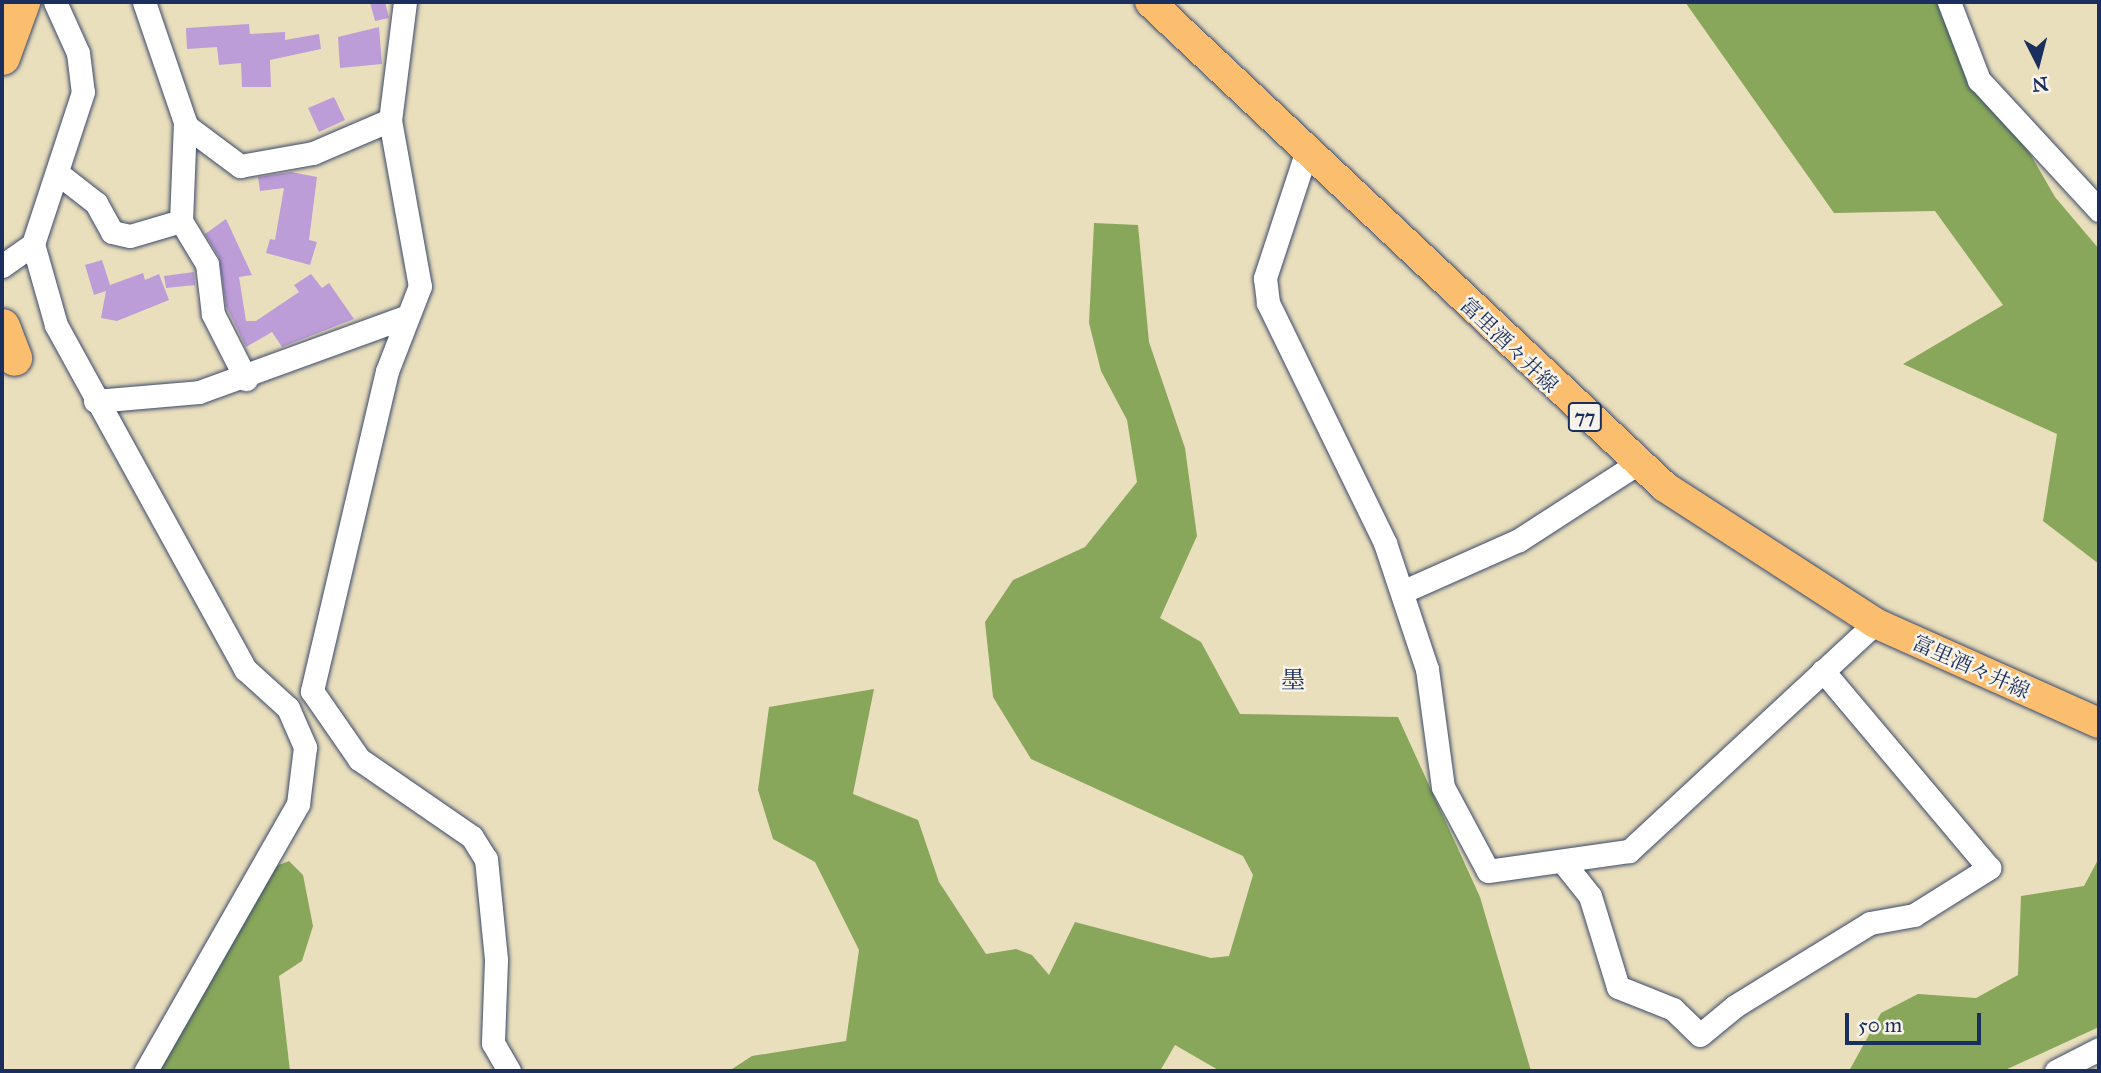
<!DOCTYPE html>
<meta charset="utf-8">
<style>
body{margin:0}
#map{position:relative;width:2101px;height:1073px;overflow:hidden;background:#eadfbc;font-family:"IM FELL Great Primer","Noto Serif JP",serif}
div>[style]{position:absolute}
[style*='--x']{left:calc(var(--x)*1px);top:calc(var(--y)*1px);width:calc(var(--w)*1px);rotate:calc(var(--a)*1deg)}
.forest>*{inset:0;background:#88a75a}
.building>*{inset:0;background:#bd9dd7}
.roads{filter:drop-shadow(0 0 2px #3a496c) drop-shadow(0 0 2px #3a496c)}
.minor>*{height:23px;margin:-11.5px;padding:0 11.5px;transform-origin:11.5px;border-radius:11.5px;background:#fff}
.major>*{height:30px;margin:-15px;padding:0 15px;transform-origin:15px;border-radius:15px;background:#fbbe6e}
.highway>*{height:35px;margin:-17.5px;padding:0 17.5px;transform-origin:17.5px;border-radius:17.5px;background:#fbbe6e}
span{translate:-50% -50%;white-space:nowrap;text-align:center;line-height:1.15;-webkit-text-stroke:5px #f7f3e8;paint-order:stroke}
.shield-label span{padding:2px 5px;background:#f7f3e8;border:2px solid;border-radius:5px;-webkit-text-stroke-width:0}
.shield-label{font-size:19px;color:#1b2f5e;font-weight:700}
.street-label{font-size:21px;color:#1b2f5e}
.quarter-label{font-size:24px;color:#1b2f5e}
.frame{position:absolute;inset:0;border:4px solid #1b2f5e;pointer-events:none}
.north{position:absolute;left:2003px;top:28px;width:70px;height:70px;-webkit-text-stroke:5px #f7f3e8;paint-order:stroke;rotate:174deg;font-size:19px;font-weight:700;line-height:28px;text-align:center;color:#1b2f5e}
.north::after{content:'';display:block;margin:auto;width:24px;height:32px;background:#1b2f5e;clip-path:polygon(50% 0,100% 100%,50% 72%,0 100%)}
.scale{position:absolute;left:1845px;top:1013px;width:136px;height:32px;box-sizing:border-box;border:4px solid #1b2f5e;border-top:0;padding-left:9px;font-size:21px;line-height:24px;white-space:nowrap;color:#1b2f5e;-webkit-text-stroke:5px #f7f3e8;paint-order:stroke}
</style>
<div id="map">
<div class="forest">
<i style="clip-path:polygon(1685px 2px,1943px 2px,2055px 197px,2099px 249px,2099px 564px,2043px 521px,2057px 434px,1903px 364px,2003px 305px,1935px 211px,1834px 213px)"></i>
<i style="clip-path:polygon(1094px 223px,1138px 225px,1149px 342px,1185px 448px,1197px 536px,1160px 618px,1201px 642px,1240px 714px,1398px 717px,1480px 897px,1531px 1071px,1220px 1071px,1175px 1045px,1160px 1071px,729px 1071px,752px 1056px,846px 1041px,859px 950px,815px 862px,773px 839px,758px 790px,769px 707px,874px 689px,853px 794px,918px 820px,939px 882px,986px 954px,1016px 949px,1032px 955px,1049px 975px,1075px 922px,1211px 958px,1229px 956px,1253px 875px,1243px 856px,1031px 759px,993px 697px,985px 622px,1013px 580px,1085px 547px,1137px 482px,1127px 420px,1101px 371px,1089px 323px)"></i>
<i style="clip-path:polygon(2099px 858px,2099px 1027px,2003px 1071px,1849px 1071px,1881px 1013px,1918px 994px,1976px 998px,2018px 975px,2021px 896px,2084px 886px)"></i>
<i style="clip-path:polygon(289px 861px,303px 875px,313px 926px,302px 961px,279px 976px,290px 1071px,156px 1071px,271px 868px)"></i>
</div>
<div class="building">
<i style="clip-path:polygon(370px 2px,385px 2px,389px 18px,375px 21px)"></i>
<i style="clip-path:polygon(249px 24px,250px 34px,285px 32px,285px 40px,319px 34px,321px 49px,270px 60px,271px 87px,242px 87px,241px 63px,219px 65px,217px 47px,187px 49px,186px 28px)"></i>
<i style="clip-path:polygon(379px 27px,382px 64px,340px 68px,338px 37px)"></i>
<i style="clip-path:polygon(334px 97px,345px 120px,319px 132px,308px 108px)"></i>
<i style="clip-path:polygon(291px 172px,317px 177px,309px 240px,317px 242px,310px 265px,266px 253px,270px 239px,275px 240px,284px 188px,260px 191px,258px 177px)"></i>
<i style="clip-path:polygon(226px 219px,252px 275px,239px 277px,246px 321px,256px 321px,299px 292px,294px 285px,311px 274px,322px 288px,329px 283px,354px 319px,282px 347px,272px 332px,246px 347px,226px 306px,219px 257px,205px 234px)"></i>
<i style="clip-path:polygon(102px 260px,110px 285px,143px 273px,145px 280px,159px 274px,169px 300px,117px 321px,101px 318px,106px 291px,94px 295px,85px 265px)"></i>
<i style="clip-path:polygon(194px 272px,195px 285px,166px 288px,164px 276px)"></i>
</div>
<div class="roads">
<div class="minor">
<i style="--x:55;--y:2;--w:56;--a:65.7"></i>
<i style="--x:78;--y:53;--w:39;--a:83"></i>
<i style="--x:83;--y:92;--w:160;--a:108.2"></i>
<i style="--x:33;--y:244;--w:84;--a:74.1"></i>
<i style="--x:56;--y:325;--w:393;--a:61.2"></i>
<i style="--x:245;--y:669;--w:58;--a:42.2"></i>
<i style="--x:288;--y:708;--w:43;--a:66.4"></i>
<i style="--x:305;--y:747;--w:57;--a:97"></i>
<i style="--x:298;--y:804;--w:307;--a:119.7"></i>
<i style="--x:144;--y:2;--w:127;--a:71.1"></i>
<i style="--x:185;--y:122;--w:99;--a:92.3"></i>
<i style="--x:181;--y:221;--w:50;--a:58.8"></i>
<i style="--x:207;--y:264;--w:50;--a:83.2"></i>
<i style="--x:213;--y:314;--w:73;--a:63.1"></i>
<i style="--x:405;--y:2;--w:119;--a:97.2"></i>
<i style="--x:390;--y:120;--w:169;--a:79.8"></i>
<i style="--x:420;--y:286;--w:91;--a:111.2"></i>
<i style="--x:387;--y:371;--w:329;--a:103.2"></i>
<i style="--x:312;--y:691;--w:83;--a:55.3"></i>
<i style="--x:359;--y:759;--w:137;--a:34.6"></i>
<i style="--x:472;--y:837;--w:26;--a:58"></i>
<i style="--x:486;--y:859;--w:101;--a:84.3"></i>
<i style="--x:496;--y:960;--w:83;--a:92.1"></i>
<i style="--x:493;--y:1043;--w:32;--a:60"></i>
<i style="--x:1949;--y:2;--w:84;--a:69"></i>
<i style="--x:1979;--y:80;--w:177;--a:47.3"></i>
<i style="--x:185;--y:125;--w:69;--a:36.7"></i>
<i style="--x:240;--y:166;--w:74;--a:-10.1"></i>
<i style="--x:313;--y:153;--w:84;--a:-23.2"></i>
<i style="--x:1307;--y:150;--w:135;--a:108.2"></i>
<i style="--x:1265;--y:278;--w:25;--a:83"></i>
<i style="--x:1268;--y:303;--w:267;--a:64"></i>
<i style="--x:1385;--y:543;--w:133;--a:71.6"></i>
<i style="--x:1427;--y:669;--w:119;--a:82.3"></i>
<i style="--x:1443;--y:787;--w:95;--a:61.8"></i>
<i style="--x:1488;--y:871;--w:142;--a:-8.1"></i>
<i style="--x:1629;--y:851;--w:335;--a:-42.8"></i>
<i style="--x:60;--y:175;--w:46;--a:37.9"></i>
<i style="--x:96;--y:203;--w:33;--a:61"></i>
<i style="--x:112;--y:232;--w:18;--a:13"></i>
<i style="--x:130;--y:236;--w:53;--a:-16.4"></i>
<i style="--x:2;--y:266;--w:38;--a:-35"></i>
<i style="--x:95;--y:401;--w:104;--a:-4.9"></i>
<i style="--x:199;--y:392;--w:222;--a:-20"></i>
<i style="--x:1402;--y:592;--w:128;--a:-24"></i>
<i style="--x:1519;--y:540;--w:142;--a:-32.9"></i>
<i style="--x:1563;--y:862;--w:43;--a:51.5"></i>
<i style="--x:1590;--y:896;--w:95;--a:72.9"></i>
<i style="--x:1618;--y:987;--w:59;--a:21.8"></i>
<i style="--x:1673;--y:1009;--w:37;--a:44"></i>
<i style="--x:1700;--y:1035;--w:45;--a:-39.6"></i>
<i style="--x:1735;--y:1006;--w:158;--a:-31.6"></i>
<i style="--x:1870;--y:923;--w:45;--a:-10.3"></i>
<i style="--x:1914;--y:915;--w:89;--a:-32.1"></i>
<i style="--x:1989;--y:868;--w:258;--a:-130.1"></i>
<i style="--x:2056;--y:1071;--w:48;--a:-27.1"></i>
</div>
<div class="major">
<i style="--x:1150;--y:2;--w:707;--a:43.28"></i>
<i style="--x:1665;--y:487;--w:250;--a:32.9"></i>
<i style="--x:1875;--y:623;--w:245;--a:24.1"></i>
</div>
<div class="highway">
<i style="--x:2;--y:57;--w:59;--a:-70"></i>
<i style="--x:2;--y:326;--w:34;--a:69"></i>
</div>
</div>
<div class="shield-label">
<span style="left:1585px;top:417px">77</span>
</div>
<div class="street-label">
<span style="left:1509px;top:345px;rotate:44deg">富里酒々井線</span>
<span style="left:1971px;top:667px;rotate:24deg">富里酒々井線</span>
</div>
<div class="quarter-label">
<span style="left:1293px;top:681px">墨</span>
</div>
<div class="frame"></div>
<div class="north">N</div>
<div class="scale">50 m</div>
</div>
